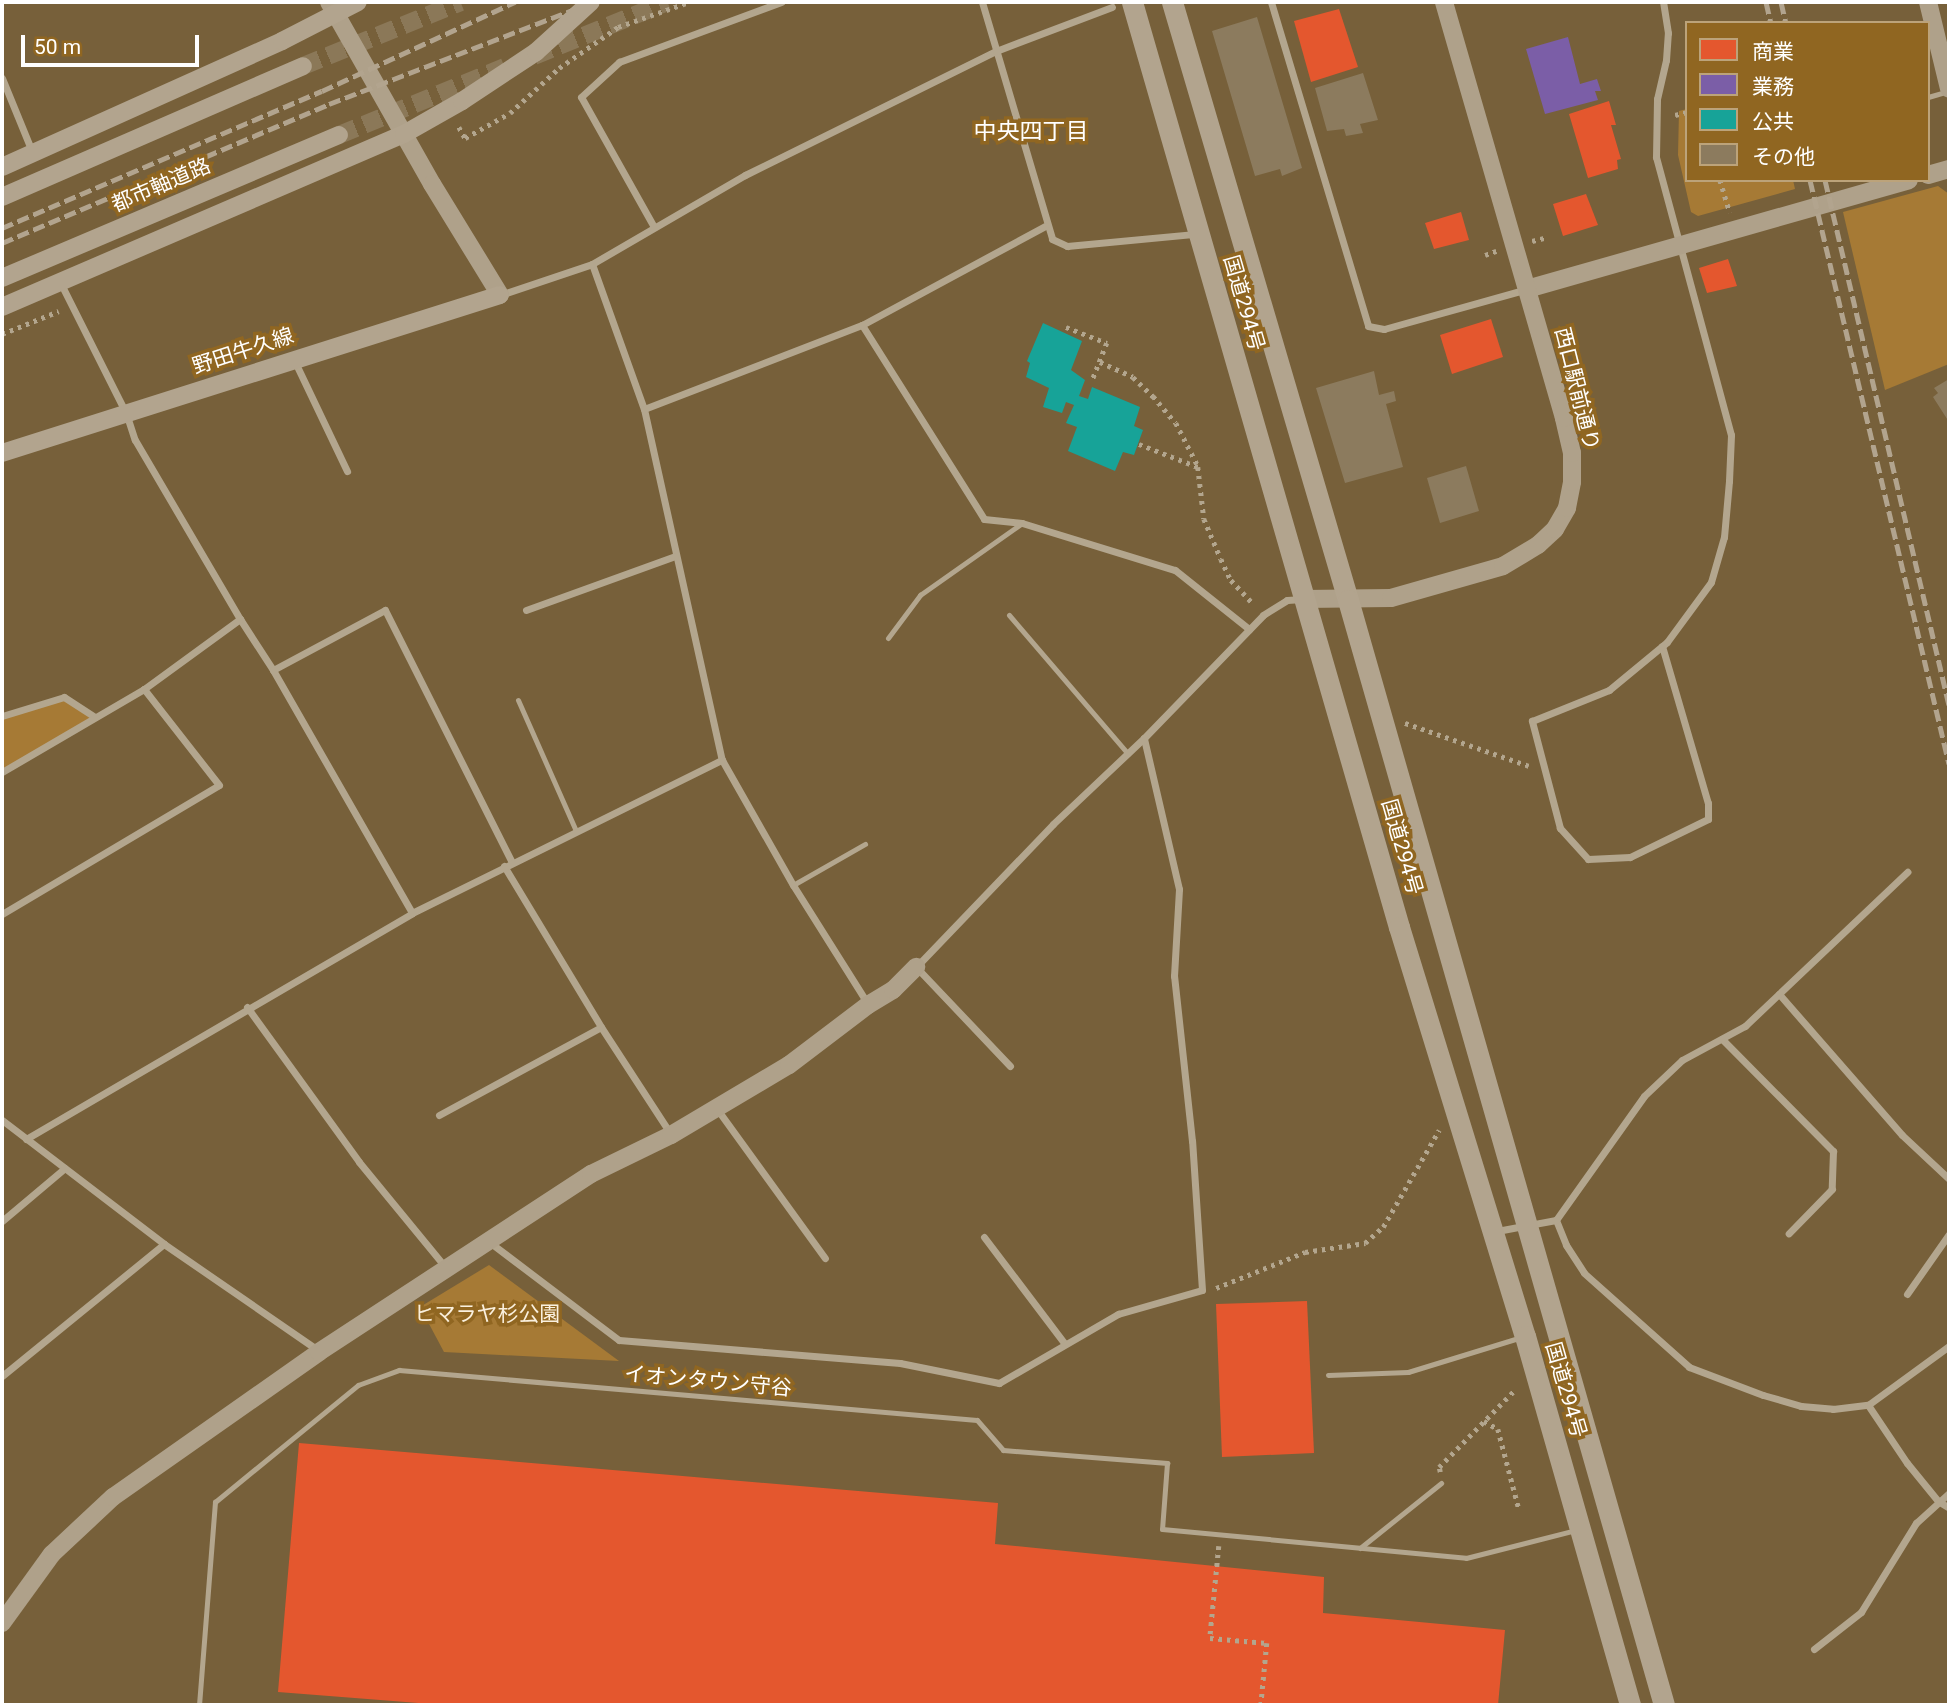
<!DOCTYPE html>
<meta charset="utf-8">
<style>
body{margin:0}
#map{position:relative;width:1951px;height:1707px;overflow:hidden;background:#77603a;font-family:Roboto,"Noto Sans JP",sans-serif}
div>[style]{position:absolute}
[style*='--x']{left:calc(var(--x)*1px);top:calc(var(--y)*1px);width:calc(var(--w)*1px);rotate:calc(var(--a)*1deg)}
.green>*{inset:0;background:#a67a35}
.shops>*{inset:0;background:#e4572e}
.offices>*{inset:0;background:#7b5ea7}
.public>*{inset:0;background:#17a398}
.building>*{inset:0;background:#8c7b5e}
.primary-tunnel>*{height:18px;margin-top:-9px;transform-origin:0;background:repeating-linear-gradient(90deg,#8b7858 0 18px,transparent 0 27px)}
.path>*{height:4.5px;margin-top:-2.25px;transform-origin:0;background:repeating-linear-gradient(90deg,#b3a68e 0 3.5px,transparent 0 8.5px)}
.lane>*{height:5px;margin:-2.5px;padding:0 2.5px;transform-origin:2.5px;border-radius:2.5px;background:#b3a68e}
.street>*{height:7px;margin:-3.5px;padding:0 3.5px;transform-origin:3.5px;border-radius:3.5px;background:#b3a68e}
.secondary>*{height:18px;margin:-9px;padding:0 9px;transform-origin:9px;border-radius:9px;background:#afa18a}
.primary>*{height:18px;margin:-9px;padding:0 9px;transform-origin:9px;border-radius:9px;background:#b2a48e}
.highway>*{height:21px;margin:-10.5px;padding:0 10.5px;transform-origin:10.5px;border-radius:10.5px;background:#b2a48e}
.rail>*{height:5px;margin-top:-2.5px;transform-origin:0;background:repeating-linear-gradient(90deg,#b2a48e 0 12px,transparent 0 17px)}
span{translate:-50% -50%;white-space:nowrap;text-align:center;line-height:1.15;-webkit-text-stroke:7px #906621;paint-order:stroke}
.street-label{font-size:21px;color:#fff}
.park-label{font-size:21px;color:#faf0de}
.neighbourhood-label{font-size:23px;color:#fff}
.frame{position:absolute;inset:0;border:4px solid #fff;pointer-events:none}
.legend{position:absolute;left:1685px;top:21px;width:245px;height:161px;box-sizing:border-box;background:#906621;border:2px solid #bca37a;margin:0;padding:9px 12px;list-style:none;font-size:21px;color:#fff}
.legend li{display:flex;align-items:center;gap:14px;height:35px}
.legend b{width:35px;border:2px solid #bca37a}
.scale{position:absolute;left:21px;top:35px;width:178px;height:32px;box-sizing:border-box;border:4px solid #fff;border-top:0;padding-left:9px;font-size:21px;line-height:24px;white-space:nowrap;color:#fff;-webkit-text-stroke:5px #906621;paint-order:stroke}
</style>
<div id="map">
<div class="green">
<i style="clip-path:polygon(1687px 109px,1687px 180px,1793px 180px,1795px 189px,1698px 216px,1691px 212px,1678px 155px,1679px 111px)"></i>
<i style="clip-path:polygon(1938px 186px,1949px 194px,1949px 364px,1885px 390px,1843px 212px)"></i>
<i style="clip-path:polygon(64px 697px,95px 717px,2px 772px,2px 716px)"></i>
<i style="clip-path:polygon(489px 1265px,619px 1361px,444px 1352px,420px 1307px)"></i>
</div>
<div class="shops">
<i style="clip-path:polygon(1339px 9px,1358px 67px,1311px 82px,1294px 21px)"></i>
<i style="clip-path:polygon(1609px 101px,1616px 125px,1611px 125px,1621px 159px,1617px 160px,1618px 169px,1588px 178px,1569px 114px)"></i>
<i style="clip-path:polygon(1586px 194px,1598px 225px,1563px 236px,1553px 204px)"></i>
<i style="clip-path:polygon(1461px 212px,1469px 240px,1434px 249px,1425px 223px)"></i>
<i style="clip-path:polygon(1728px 259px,1737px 286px,1707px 293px,1699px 268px)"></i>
<i style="clip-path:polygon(1491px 319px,1503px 357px,1452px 374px,1440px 335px)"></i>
<i style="clip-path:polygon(1307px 1301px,1314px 1453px,1222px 1457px,1216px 1304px)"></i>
<i style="clip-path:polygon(299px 1443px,998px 1503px,995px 1544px,1324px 1577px,1323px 1613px,1505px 1630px,1498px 1705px,444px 1705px,278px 1692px)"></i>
</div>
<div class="offices">
<i style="clip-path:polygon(1568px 37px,1580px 84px,1597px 79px,1601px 91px,1595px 91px,1598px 100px,1545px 114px,1526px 49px)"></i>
</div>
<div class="public">
<i style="clip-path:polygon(1043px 323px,1082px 341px,1071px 370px,1085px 380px,1079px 396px,1088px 399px,1092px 387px,1140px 407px,1134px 426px,1143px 430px,1134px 455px,1123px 452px,1115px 471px,1068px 451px,1077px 427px,1066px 423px,1074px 405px,1066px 402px,1062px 413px,1043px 407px,1049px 388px,1026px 377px,1030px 363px,1027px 361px)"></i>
</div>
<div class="building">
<i style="clip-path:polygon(1257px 17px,1302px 168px,1282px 176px,1280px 169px,1255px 176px,1212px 31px)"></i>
<i style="clip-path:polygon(1363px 73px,1378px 120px,1360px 124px,1363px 133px,1346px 136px,1344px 129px,1327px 131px,1315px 88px)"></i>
<i style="clip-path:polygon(1374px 371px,1379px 395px,1394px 391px,1396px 401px,1386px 404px,1403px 467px,1345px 483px,1316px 388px)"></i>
<i style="clip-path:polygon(1949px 379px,1949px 422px,1933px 397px,1938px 393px,1934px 388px)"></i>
<i style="clip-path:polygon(1466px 466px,1479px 511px,1440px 523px,1427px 478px)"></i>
</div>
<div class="primary-tunnel">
<i style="--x:534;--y:56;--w:144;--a:-22.1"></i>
<i style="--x:303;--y:66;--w:170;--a:-22.1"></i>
<i style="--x:339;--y:135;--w:179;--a:-22.3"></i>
</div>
<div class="path">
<i style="--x:1675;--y:115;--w:12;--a:-14"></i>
<i style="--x:459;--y:127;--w:13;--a:61"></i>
<i style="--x:465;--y:138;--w:51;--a:-29.1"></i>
<i style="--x:510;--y:113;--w:67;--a:-42.6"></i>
<i style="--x:559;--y:68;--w:72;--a:-34.8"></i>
<i style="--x:618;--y:27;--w:75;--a:-19.4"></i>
<i style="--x:1720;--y:180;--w:34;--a:73"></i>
<i style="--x:1532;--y:241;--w:16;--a:-14"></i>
<i style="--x:1485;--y:255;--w:12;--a:-20"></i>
<i style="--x:1066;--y:327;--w:44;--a:21.3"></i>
<i style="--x:1107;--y:343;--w:41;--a:111.5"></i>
<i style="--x:2;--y:334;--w:61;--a:-22"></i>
<i style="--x:1100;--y:362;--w:36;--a:24"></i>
<i style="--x:1133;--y:377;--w:28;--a:44"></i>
<i style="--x:1153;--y:396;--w:35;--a:50"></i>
<i style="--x:1176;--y:423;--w:48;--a:62.9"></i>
<i style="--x:1139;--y:444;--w:63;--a:21.3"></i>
<i style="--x:1198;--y:467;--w:52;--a:83.4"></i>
<i style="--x:1204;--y:519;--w:43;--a:67"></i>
<i style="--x:1221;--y:559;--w:23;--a:65"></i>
<i style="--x:1231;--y:580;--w:33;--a:47"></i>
<i style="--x:1405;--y:723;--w:131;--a:19.1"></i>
<i style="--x:1216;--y:1288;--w:96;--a:-22"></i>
<i style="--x:1305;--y:1252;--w:61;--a:-8.5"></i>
<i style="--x:1365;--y:1243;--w:24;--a:-42"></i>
<i style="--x:1383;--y:1227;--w:112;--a:-60"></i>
<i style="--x:1484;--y:1421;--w:16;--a:30"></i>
<i style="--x:1498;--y:1429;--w:83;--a:75.3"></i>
<i style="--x:1440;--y:1472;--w:5;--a:-101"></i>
<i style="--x:1439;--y:1467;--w:110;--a:-45.4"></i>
<i style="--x:1219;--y:1546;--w:92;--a:95.6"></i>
<i style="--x:1210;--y:1638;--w:57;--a:5"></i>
<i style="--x:1267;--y:1643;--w:62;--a:95.5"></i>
</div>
<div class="lane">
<i style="--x:1928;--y:97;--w:22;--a:-16"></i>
<i style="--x:1009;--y:615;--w:183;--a:49.4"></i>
<i style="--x:888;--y:638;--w:54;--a:-53.3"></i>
<i style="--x:920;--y:595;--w:125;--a:-35.2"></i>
<i style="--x:518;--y:700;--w:143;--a:66.1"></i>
<i style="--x:793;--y:885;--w:83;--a:-29.7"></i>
<i style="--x:1328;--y:1375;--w:80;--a:-2.1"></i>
<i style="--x:1408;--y:1372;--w:119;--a:-17.1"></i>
<i style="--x:1360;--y:1548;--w:104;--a:-38.7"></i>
<i style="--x:199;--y:1705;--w:204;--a:-85.5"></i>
<i style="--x:215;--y:1502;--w:185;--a:-39.3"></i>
<i style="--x:358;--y:1385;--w:44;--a:-20.1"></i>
<i style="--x:399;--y:1370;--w:580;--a:4.94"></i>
<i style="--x:977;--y:1420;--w:40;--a:49"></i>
<i style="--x:1003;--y:1450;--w:165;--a:4.5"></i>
<i style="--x:1167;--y:1463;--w:66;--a:94.3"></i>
<i style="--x:1162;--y:1529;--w:305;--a:5.4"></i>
<i style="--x:1466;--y:1558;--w:114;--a:-14.3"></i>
</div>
<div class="street">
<i style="--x:982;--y:2;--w:247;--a:73.5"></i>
<i style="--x:1052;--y:239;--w:17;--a:25"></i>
<i style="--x:1067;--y:246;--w:129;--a:-5.4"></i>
<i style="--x:1271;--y:2;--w:338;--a:73.3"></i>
<i style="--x:1368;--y:326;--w:16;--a:11"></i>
<i style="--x:1384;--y:329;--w:148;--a:-15.6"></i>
<i style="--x:2;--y:78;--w:82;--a:67.8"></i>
<i style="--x:654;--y:227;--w:149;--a:-119.3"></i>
<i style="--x:581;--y:97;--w:52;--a:-42.6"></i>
<i style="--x:619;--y:62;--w:173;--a:-20.3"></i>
<i style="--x:592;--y:264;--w:154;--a:70.3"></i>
<i style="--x:644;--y:409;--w:360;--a:77.5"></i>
<i style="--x:722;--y:760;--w:144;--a:60.4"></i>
<i style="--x:793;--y:885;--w:141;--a:57.8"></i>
<i style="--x:60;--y:282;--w:147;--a:63.3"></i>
<i style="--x:126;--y:413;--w:28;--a:72"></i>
<i style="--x:135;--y:440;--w:208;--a:59.6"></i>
<i style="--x:240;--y:619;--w:61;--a:57.1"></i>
<i style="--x:273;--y:670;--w:280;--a:60.2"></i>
<i style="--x:500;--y:295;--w:97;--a:-18.6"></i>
<i style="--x:592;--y:264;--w:177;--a:-30.2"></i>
<i style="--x:745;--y:175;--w:280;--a:-26.3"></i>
<i style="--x:996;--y:51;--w:124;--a:-20.8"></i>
<i style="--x:862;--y:325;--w:229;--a:57.8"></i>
<i style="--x:984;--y:519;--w:38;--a:6"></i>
<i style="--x:1022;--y:523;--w:160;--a:17.1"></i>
<i style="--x:1175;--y:570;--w:95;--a:38.6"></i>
<i style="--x:295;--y:362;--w:121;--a:64.5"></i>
<i style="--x:644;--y:409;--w:234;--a:-21.1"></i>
<i style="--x:862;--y:325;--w:208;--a:-28.4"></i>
<i style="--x:526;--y:610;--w:158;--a:-19.9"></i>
<i style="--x:1662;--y:646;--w:164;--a:73.7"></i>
<i style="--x:1708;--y:803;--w:16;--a:90"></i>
<i style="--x:1708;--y:819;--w:87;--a:154"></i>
<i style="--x:1630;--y:857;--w:42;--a:177.3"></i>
<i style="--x:1588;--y:859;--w:42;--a:-132.1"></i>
<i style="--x:1560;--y:828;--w:111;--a:-104.7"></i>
<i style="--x:1532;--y:721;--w:83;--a:-21.9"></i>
<i style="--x:1609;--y:690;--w:75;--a:-39.6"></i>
<i style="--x:1667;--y:642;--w:74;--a:-53.7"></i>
<i style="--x:1711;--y:582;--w:47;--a:-73.9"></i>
<i style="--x:1724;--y:537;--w:56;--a:-84.9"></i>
<i style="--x:1729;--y:481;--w:46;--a:-87.5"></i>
<i style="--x:1731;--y:435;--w:288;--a:-105.1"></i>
<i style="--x:1656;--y:157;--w:58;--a:-89"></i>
<i style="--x:1657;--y:99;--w:40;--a:-77"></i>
<i style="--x:1666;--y:60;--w:27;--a:-86"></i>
<i style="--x:1668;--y:33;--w:31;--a:-99"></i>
<i style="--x:273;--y:670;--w:127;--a:-28.2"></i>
<i style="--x:385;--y:610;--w:282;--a:63.3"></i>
<i style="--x:2;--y:716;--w:65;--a:-17"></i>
<i style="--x:64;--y:697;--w:37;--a:33"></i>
<i style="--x:2;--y:772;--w:164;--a:-30.3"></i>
<i style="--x:144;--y:689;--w:119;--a:-36.1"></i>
<i style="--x:504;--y:866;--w:188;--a:58.9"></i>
<i style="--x:601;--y:1027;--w:126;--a:56.9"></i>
<i style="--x:2;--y:914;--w:252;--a:-30.7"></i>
<i style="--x:219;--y:785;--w:122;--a:-128"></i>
<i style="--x:1779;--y:994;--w:187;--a:48.9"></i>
<i style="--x:1902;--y:1135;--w:64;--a:43.1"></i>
<i style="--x:247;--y:1007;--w:191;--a:54.1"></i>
<i style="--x:359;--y:1162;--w:137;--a:50.6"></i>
<i style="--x:1722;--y:1039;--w:158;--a:45.3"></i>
<i style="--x:1833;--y:1151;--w:38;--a:92"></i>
<i style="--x:1832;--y:1189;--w:62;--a:134.3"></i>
<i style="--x:1010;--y:1066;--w:137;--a:-133.5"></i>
<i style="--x:916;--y:967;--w:198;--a:-46.2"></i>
<i style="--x:1053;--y:824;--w:125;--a:-43.4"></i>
<i style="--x:1144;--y:738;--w:171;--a:-45.9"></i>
<i style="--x:1263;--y:615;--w:28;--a:-32"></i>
<i style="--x:1287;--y:600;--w:15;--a:-4"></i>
<i style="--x:717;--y:1109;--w:184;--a:54.1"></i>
<i style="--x:439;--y:1115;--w:184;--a:-28.5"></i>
<i style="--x:2;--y:1120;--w:204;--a:37.4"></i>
<i style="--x:164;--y:1244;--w:188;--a:34.6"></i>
<i style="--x:26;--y:1139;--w:447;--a:-30.3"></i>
<i style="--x:412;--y:913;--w:346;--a:-26.3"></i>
<i style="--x:1556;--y:1220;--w:27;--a:68"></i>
<i style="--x:1566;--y:1245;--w:33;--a:57"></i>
<i style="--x:1584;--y:1273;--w:141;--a:41.8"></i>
<i style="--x:1689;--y:1367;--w:79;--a:20.7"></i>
<i style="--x:1763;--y:1395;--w:40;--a:16"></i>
<i style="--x:1801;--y:1406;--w:32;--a:5"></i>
<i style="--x:1833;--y:1409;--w:35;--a:-7"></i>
<i style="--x:1868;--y:1405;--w:100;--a:-36.1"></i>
<i style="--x:2;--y:1221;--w:82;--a:-40.1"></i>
<i style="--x:1497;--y:1231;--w:60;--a:-10.6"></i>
<i style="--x:1556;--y:1220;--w:152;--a:-54.6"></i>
<i style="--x:1644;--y:1096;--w:52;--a:-43.5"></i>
<i style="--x:1682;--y:1060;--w:72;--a:-28.4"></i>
<i style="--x:1745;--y:1026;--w:224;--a:-43.5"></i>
<i style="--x:984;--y:1237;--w:134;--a:52.9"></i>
<i style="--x:488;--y:1241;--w:164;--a:37.1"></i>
<i style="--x:619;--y:1340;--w:282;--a:4.7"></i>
<i style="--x:900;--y:1363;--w:101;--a:11.4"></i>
<i style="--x:999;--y:1383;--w:138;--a:-30.1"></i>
<i style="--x:1118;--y:1314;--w:87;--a:-15.9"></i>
<i style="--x:1202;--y:1290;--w:149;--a:-93.8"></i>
<i style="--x:1192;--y:1141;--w:166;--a:-96.2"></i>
<i style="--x:1174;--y:976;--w:87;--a:-86.7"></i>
<i style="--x:1179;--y:889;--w:155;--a:-103.1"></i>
<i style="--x:1907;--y:1294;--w:73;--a:-55"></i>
<i style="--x:2;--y:1376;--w:209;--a:-39.2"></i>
<i style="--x:1868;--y:1405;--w:70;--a:56.1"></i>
<i style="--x:1907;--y:1463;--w:49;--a:50.8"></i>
<i style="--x:1938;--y:1501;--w:13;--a:32"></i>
<i style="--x:1814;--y:1649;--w:60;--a:-38.2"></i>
<i style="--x:1861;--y:1612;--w:105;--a:-58.3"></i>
<i style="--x:1916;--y:1523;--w:45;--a:-42.3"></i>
</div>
<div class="secondary">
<i style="--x:329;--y:2;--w:209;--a:60.5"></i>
<i style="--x:432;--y:184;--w:130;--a:58.5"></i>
<i style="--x:1928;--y:2;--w:89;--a:76.4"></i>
<i style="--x:1928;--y:175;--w:22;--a:-16"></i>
<i style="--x:1527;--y:289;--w:397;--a:-15.9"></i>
<i style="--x:1304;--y:599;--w:87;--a:-0.7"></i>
<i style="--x:1391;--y:598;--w:116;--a:-15.9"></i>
<i style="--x:1503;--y:566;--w:41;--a:-31"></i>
<i style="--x:1538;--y:545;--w:23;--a:-43"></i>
<i style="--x:1555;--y:529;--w:24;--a:-60"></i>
<i style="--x:1567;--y:508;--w:26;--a:-79"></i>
<i style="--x:1572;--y:482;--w:29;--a:-90"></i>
<i style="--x:1572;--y:453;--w:36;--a:-103"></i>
<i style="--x:1564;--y:418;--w:433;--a:-106.1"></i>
<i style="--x:2;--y:1623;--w:85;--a:-54.1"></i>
<i style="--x:52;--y:1554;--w:83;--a:-43.1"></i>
<i style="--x:113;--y:1497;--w:252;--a:-35.1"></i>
<i style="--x:319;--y:1352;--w:325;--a:-33.2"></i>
<i style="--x:591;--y:1174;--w:89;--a:-26"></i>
<i style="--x:671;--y:1135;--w:137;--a:-30.7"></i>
<i style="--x:789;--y:1065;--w:99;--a:-37.2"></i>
<i style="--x:868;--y:1005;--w:29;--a:-31"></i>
<i style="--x:893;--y:990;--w:33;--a:-45"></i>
</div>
<div class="primary">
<i style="--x:2;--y:167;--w:307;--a:-24.2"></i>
<i style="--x:282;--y:41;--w:85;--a:-27.2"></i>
<i style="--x:2;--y:197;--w:328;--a:-23.5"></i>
<i style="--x:2;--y:278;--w:366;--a:-23"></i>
<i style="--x:2;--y:307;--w:438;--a:-23.3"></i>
<i style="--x:404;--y:134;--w:67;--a:-29.6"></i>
<i style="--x:462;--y:101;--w:89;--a:-33.5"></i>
<i style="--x:536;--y:52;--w:74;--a:-42.3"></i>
<i style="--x:2;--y:453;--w:522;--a:-17.6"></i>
</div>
<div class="highway">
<i style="--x:1132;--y:2;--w:963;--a:73.9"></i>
<i style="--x:1399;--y:927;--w:428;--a:72.9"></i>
<i style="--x:1525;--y:1336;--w:384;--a:74.1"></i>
<i style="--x:1172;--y:2;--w:623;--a:73.6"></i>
<i style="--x:1348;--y:600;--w:1149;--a:74.04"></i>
</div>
<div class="rail">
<i style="--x:1766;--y:2;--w:22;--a:77"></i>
<i style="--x:1781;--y:2;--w:22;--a:77"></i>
<i style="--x:1810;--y:180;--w:600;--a:76.61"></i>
<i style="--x:1825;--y:180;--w:539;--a:76.71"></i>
<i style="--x:2;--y:228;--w:348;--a:-23.2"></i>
<i style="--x:322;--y:91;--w:213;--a:-24.8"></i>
<i style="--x:2;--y:243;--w:355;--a:-23"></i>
<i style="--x:329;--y:104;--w:284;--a:-21.1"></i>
</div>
<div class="street-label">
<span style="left:161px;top:185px;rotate:-23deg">都市軸道路</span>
<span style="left:1244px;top:303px;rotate:74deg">国道294号</span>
<span style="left:243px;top:351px;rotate:-18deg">野田牛久線</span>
<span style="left:1577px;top:389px;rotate:76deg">西口駅前通り</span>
<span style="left:1402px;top:847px;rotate:74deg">国道294号</span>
<span style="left:708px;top:1381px;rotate:5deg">イオンタウン守谷</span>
<span style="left:1566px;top:1390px;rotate:74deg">国道294号</span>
</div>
<div class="park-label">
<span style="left:487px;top:1314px">ヒマラヤ杉公園</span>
</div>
<div class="neighbourhood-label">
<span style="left:1031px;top:132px">中央四丁目</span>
</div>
<div class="frame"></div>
<ul class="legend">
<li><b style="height:19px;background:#e4572e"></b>商業</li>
<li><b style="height:19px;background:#7b5ea7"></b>業務</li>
<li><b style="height:19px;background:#17a398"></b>公共</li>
<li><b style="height:19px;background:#8c7b5e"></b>その他</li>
</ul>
<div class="scale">50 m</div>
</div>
